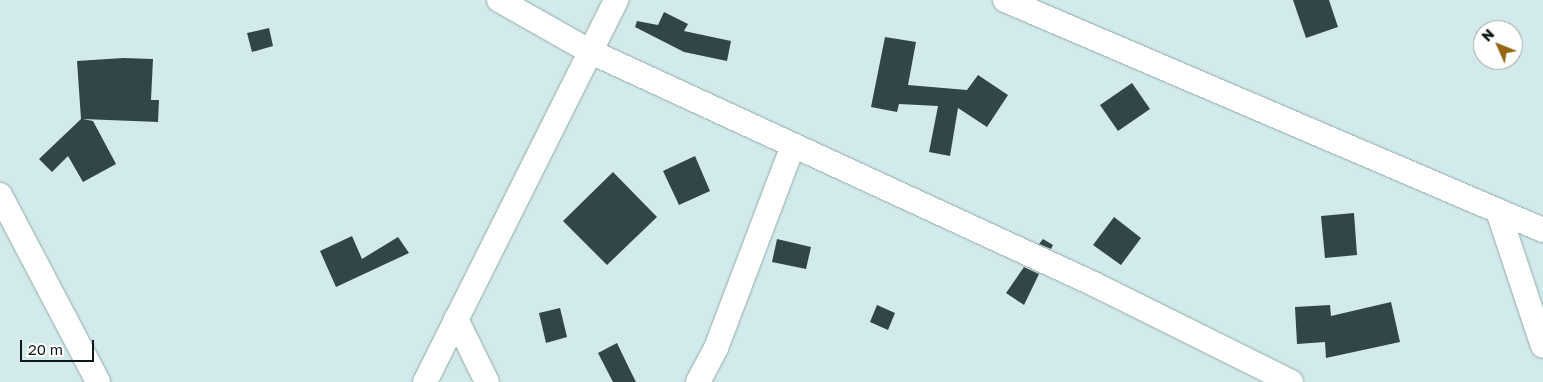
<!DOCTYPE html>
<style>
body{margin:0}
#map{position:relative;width:1543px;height:382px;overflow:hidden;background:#d2eaeb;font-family:"Golos Text",sans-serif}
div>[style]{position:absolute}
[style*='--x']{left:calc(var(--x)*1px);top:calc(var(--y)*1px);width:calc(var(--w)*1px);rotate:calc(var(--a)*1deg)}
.building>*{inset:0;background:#324647}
.roads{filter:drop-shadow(0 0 1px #93a9aa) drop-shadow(0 0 1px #93a9aa)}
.minor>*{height:24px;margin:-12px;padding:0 12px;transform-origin:12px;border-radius:12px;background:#fff}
span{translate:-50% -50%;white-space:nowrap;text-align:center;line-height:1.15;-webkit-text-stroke:5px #fff;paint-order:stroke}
.north{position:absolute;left:1473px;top:20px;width:50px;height:50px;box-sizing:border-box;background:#fff;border:1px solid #9fa3a3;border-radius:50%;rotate:314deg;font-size:14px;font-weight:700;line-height:20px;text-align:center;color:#0f1818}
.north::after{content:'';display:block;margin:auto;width:18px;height:22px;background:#946614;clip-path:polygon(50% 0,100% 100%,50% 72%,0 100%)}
.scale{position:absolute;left:20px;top:340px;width:74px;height:22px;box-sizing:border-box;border:2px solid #0f1818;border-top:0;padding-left:6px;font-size:15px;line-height:18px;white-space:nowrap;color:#0f1818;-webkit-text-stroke:4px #fff;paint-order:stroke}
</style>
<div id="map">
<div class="building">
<i style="clip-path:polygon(1293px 0,1329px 0,1338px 27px,1306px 38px)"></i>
<i style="clip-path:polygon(664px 12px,688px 24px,684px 31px,731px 41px,727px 61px,684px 52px,635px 27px,637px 21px,658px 25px)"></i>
<i style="clip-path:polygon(269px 28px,273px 46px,252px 52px,247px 33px)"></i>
<i style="clip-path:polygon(885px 37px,916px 42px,908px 85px,967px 90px,978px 75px,1008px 95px,987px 127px,958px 108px,950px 156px,929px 152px,938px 106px,899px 104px,897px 112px,871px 107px)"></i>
<i style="clip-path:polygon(123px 58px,153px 59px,151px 100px,159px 100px,158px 122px,83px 119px,93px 121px,116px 164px,83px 182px,68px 156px,52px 172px,39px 159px,81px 119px,77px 61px)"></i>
<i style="clip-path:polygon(1132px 83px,1150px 109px,1118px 131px,1100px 105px)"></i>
<i style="clip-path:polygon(695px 156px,710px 191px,679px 205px,663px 171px)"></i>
<i style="clip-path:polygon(613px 172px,657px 217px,607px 265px,563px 221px)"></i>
<i style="clip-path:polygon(1354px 213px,1357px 255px,1325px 258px,1321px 216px)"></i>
<i style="clip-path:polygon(1114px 217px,1141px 238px,1121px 265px,1093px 245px)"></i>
<i style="clip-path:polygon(352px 236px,362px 259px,398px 237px,409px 253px,336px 287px,320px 251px)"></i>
<i style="clip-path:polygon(777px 239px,811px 247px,806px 269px,772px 262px)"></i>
<i style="clip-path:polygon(1043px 239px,1053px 245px,1051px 249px,1039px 244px)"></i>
<i style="clip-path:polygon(1024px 267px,1039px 274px,1024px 305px,1006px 293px)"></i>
<i style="clip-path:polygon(1391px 302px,1400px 342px,1326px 358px,1325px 342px,1297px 344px,1295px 307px,1330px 305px,1331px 316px)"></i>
<i style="clip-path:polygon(877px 305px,895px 313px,888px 330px,870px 322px)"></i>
<i style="clip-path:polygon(560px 308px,567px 337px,546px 343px,539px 313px)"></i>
<i style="clip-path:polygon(617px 343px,629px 368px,636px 382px,613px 382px,598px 353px)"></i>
</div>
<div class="roads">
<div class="minor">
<i style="--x:499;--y:0;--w:103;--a:29.5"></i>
<i style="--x:589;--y:51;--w:556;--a:24.77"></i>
<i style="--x:1094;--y:284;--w:220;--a:26.4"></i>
<i style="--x:1005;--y:0;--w:585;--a:23.15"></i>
<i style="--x:0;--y:195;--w:211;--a:62.3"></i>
<i style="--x:1498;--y:211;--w:142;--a:71.6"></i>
<i style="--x:456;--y:319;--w:70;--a:63.8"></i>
<i style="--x:425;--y:382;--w:427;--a:-63.4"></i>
<i style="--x:698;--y:382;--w:38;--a:-62"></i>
<i style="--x:716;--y:348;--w:217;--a:-69.2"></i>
</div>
</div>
<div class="north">N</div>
<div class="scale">20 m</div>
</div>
